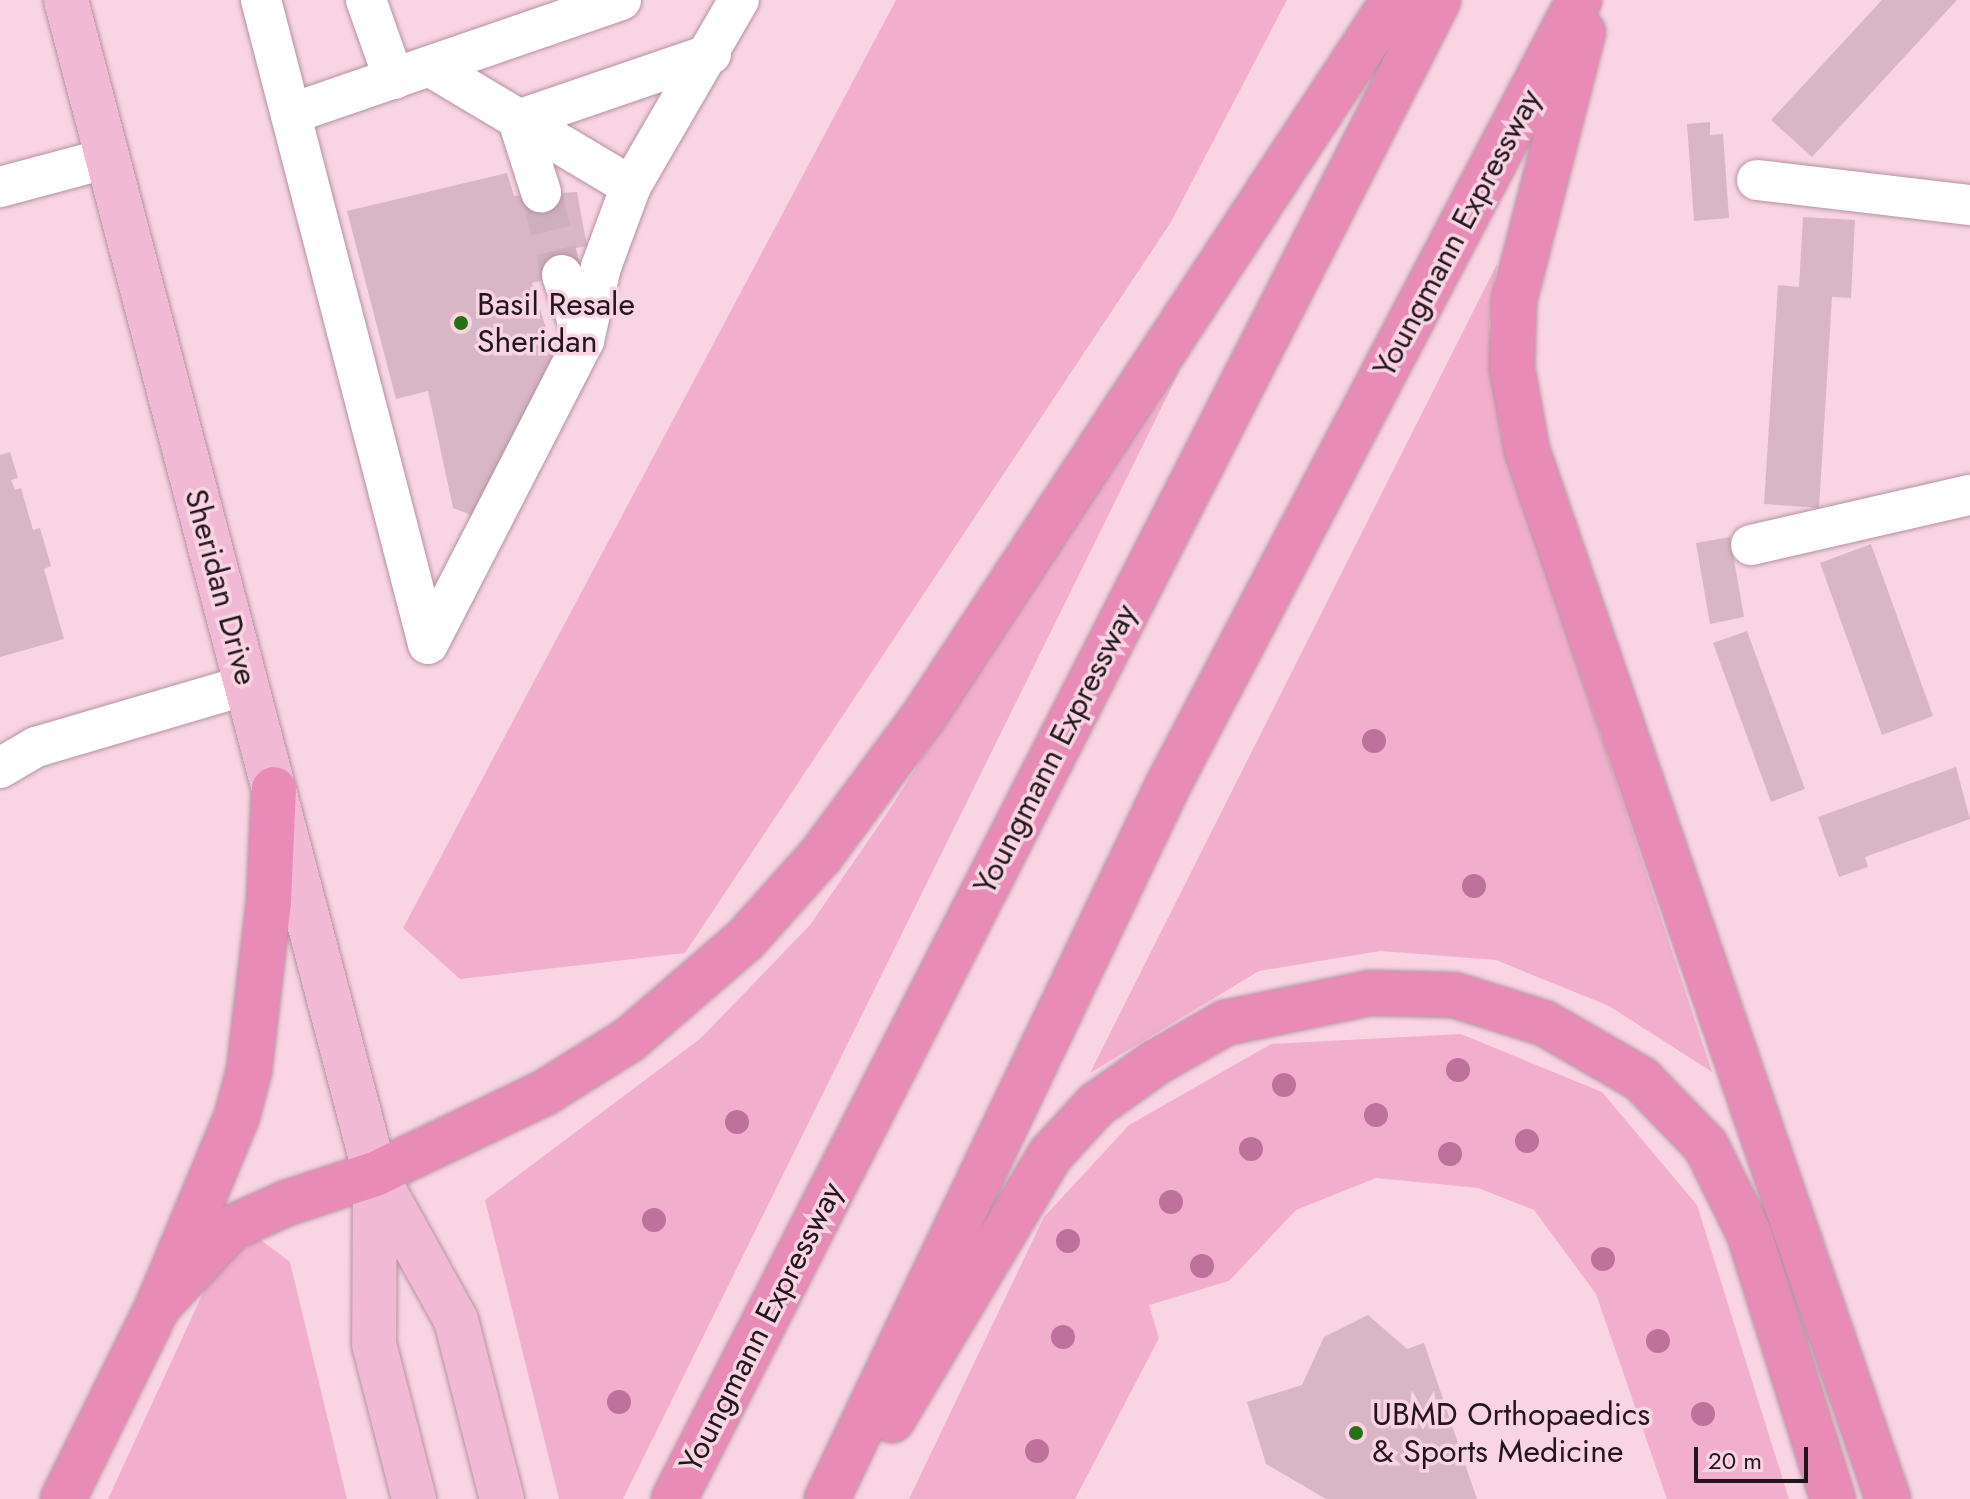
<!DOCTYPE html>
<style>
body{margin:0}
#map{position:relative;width:1970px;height:1499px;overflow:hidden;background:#f9d5e4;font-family:Jost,sans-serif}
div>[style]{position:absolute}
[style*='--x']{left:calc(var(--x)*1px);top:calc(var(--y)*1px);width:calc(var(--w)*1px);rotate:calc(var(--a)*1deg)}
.green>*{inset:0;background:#f2afcd}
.building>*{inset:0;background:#d9b6c5}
.minor-tunnel>*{height:40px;margin-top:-20px;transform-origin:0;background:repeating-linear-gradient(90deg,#ceafbc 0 40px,transparent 0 60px)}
.roads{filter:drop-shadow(0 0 2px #b492a0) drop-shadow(0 0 2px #b492a0)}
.minor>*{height:40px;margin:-20px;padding:0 20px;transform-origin:20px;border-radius:20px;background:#fff}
.major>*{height:44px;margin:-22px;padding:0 22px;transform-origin:22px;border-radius:22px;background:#f1b9d4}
.highway>*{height:44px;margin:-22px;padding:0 22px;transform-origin:22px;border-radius:22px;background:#e88bb7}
.trees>*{width:24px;height:24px;margin:-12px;border-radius:50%;background:#be719b}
.dots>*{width:22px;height:22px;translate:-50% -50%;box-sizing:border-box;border:4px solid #f9d5e4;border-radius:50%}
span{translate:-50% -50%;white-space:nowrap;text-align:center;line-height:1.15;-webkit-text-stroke:7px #f9d5e4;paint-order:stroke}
.street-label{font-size:32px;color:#22151b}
.poi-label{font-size:32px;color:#22151b}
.left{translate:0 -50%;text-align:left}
.scale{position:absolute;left:1694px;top:1447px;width:114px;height:36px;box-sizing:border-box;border:4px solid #22151b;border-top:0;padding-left:10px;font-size:24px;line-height:28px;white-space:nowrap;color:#22151b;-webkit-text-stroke:6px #f9d5e4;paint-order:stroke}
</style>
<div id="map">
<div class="green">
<i style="clip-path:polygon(896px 0,1287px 0,1171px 222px,685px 953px,460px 979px,403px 928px)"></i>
<i style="clip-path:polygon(1497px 264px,1489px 326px,1500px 432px,1712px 1072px,1609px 1006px,1496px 960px,1380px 951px,1259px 971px,1090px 1073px)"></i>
<i style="clip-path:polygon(1180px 370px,623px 1499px,559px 1499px,485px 1200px,701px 1038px,810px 925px,890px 809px,1147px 401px)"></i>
<i style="clip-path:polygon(1461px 1034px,1602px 1092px,1697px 1205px,1789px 1499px,1667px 1499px,1596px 1294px,1534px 1210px,1478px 1188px,1376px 1178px,1296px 1210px,1229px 1281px,1149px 1305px,1159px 1338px,1075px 1499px,909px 1499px,1044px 1217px,1129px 1125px,1271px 1044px)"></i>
<i style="clip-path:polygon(258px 1238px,290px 1262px,347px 1499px,108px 1499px,214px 1269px)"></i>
</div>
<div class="building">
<i style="clip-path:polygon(1882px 0,1957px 0,1812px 157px,1771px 120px)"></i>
<i style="clip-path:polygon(1710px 122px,1710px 135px,1723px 134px,1729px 218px,1694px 221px,1687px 124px)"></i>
<i style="clip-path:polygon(507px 173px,514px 196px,577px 192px,587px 246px,564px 250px,567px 274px,532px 283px,557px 364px,474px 516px,453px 508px,428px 391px,396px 399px,347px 211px)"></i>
<i style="clip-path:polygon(1803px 217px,1855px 220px,1851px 298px,1832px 297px,1819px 508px,1764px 504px,1778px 285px,1799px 287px)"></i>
<i style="clip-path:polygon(10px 452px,18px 478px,11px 480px,15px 490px,21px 488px,33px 530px,40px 528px,51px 566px,44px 569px,64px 639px,0 657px,0 455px)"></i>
<i style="clip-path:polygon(1730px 537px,1744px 617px,1710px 624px,1696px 543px)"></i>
<i style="clip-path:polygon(1871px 544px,1933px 716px,1882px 735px,1820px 563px)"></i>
<i style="clip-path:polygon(1747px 631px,1805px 789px,1771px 802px,1713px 643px)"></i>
<i style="clip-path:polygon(1956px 767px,1970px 819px,1865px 857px,1868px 867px,1839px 877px,1818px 817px)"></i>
<i style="clip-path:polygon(1368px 1315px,1407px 1349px,1424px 1343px,1477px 1499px,1326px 1499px,1266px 1464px,1247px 1402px,1302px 1385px,1324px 1337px)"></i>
</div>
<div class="minor-tunnel">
<i style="--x:541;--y:192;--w:86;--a:75.8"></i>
</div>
<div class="roads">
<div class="minor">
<i style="--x:261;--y:0;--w:665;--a:75.46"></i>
<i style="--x:366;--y:0;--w:84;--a:70.5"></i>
<i style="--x:431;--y:67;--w:233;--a:30.8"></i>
<i style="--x:631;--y:186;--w:215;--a:-59.9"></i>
<i style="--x:293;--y:113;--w:347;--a:-19"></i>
<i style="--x:518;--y:120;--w:204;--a:-18.9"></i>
<i style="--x:518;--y:120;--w:76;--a:72.3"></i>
<i style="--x:1757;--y:180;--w:214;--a:6.7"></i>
<i style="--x:0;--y:187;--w:112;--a:-15"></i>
<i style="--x:562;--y:275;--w:69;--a:71.3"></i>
<i style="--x:1751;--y:545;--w:225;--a:-12.9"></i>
<i style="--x:428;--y:644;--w:342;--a:-62.8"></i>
<i style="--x:584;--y:340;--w:75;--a:-76.9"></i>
<i style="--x:601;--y:267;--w:86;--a:-69.7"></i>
<i style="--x:0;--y:768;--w:42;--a:-30.3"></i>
<i style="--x:36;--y:747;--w:220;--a:-16.4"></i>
</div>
<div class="major">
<i style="--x:66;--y:0;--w:1214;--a:75.25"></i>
<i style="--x:375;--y:1174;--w:167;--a:61"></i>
<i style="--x:456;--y:1320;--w:185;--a:75.6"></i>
<i style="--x:375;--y:1177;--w:167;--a:90.3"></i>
<i style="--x:374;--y:1344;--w:160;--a:75.5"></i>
</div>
<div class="highway">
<i style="--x:1583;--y:32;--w:278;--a:104.4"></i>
<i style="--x:1514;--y:301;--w:67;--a:91.7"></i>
<i style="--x:1512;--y:368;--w:83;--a:79.6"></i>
<i style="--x:1527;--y:450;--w:1109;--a:71.01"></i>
<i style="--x:158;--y:1306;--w:107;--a:-46.9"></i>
<i style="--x:231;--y:1228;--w:61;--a:-24.1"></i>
<i style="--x:287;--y:1203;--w:93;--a:-18.2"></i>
<i style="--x:375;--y:1174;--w:190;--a:-25.6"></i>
<i style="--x:546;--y:1092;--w:98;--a:-32.1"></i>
<i style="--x:629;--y:1040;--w:153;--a:-40.8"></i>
<i style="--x:745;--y:940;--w:114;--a:-48.2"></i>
<i style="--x:821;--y:855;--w:173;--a:-53.5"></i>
<i style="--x:924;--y:716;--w:856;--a:-56.72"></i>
<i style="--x:892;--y:1420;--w:309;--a:-59.2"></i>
<i style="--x:1050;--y:1155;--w:68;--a:-47.4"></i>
<i style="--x:1096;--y:1105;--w:72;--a:-35.4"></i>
<i style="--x:1155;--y:1063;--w:81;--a:-29.7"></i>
<i style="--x:1225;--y:1023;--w:148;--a:-11.7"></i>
<i style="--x:1370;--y:993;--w:84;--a:1.4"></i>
<i style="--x:1454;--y:995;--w:94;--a:17.3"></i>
<i style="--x:1544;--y:1023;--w:112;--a:30"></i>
<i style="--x:1641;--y:1079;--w:93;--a:45.9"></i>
<i style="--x:1706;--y:1146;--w:97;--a:63.7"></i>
<i style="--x:1749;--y:1233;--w:279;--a:72.5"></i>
<i style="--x:63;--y:1499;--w:215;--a:-63.8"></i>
<i style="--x:158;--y:1306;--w:206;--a:-67.4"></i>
<i style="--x:237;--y:1116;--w:47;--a:-75.1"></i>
<i style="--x:249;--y:1071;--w:170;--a:-83.3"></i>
<i style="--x:269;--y:902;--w:113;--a:-87.5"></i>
<i style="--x:674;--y:1499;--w:1682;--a:-62.99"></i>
<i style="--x:827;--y:1499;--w:791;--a:-64.47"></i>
<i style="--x:1168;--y:785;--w:886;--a:-62.36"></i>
</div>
</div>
<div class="trees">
<i style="left:1374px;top:741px"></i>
<i style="left:1474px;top:886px"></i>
<i style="left:1458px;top:1070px"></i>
<i style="left:1284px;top:1085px"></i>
<i style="left:1376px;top:1115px"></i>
<i style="left:737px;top:1122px"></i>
<i style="left:1527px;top:1141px"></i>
<i style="left:1251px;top:1149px"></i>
<i style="left:1450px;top:1154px"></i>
<i style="left:1171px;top:1202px"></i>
<i style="left:654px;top:1220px"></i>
<i style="left:1068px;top:1241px"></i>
<i style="left:1603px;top:1259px"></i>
<i style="left:1202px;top:1266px"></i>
<i style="left:1063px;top:1337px"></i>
<i style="left:1658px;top:1341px"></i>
<i style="left:619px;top:1402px"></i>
<i style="left:1703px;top:1414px"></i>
<i style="left:1037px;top:1451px"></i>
</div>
<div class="dots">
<i style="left:461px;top:323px;background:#267114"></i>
<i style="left:1356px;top:1433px;background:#267114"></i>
</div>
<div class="street-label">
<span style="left:1457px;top:233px;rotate:-62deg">Youngmann Expressway</span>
<span style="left:221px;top:587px;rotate:75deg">Sheridan Drive</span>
<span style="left:1055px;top:749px;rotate:-63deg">Youngmann Expressway</span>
<span style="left:761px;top:1327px;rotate:-63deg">Youngmann Expressway</span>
</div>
<div class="poi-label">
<span class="left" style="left:477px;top:323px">Basil Resale<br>Sheridan</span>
<span class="left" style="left:1372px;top:1433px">UBMD Orthopaedics<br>&amp; Sports Medicine</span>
</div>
<div class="scale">20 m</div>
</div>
